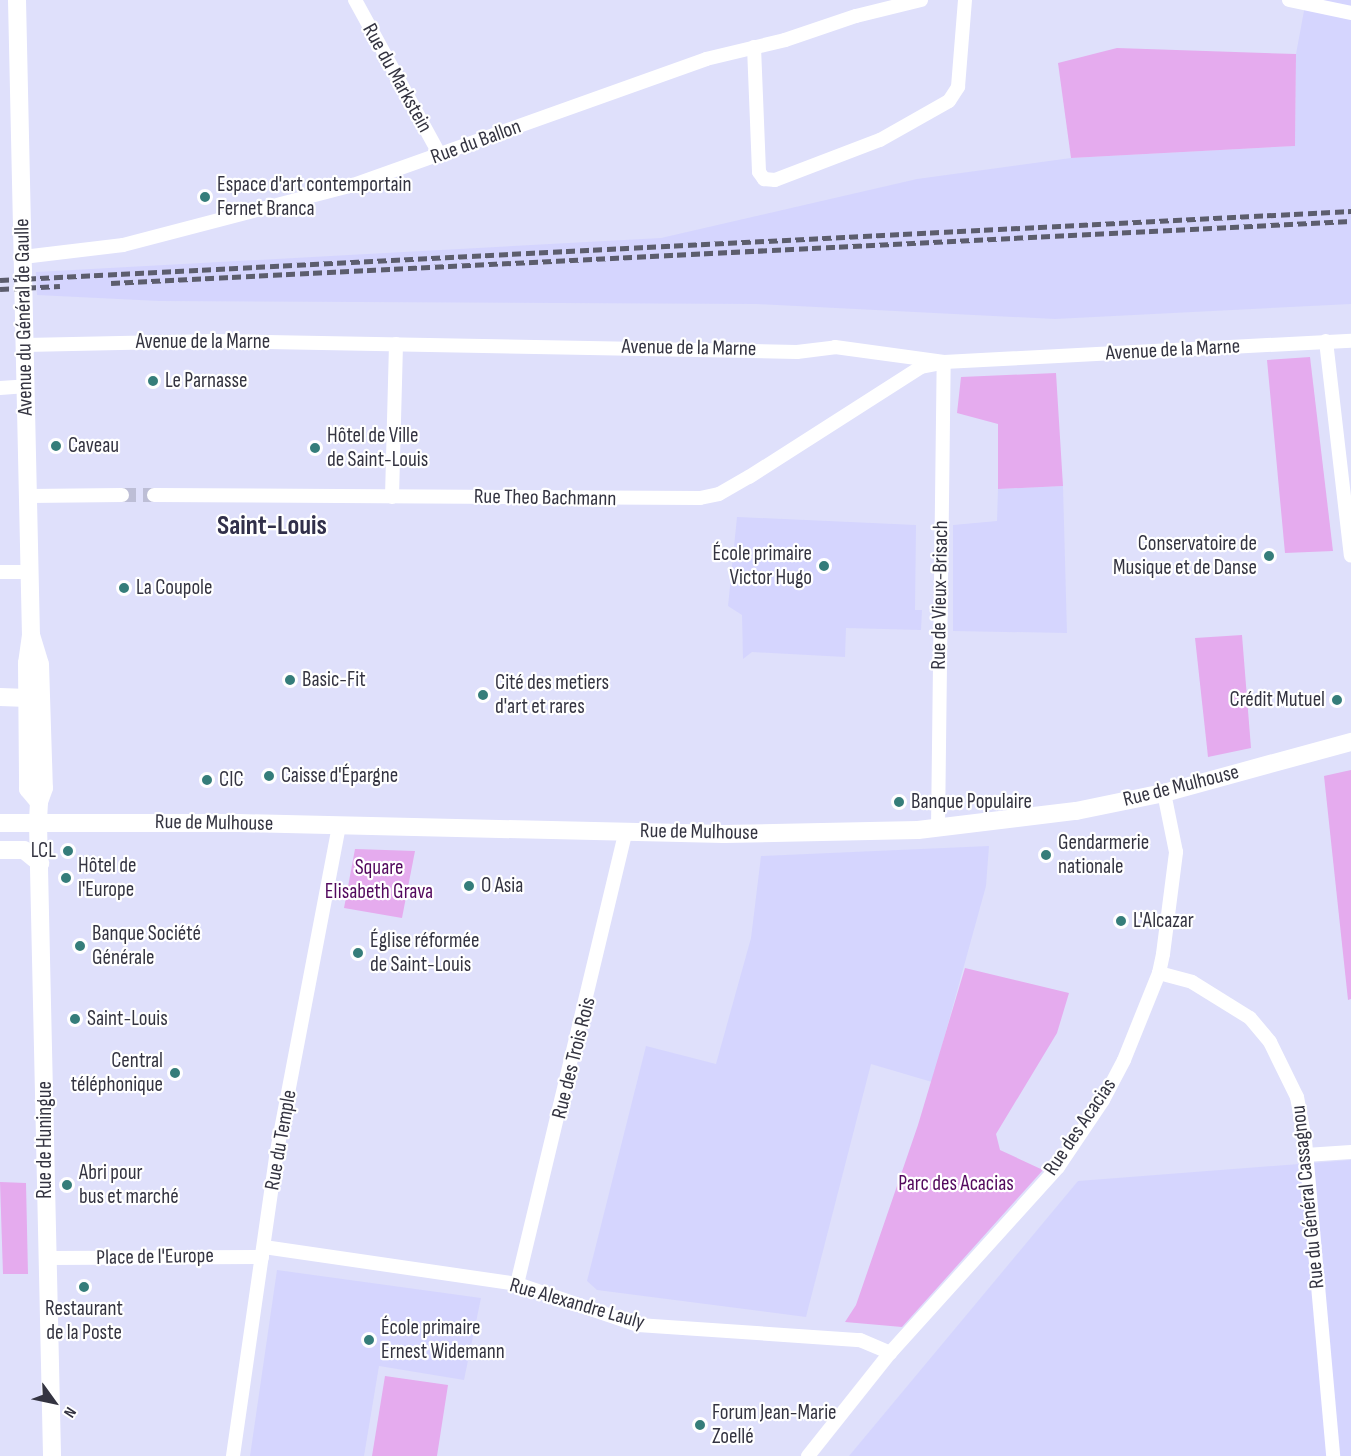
<!DOCTYPE html>
<meta charset="utf-8">
<style>
body{margin:0}
#map{position:relative;width:1351px;height:1456px;overflow:hidden;background:#dfe0fb;font-family:"Sofia Sans Condensed",sans-serif}
div>[style]{position:absolute}
[style*='--x']{left:calc(var(--x)*1px);top:calc(var(--y)*1px);width:calc(var(--w)*1px);rotate:calc(var(--a)*1deg)}
.built>*{inset:0;background:#d5d5fe}
.green>*{inset:0;background:#e5abee}
.street-tunnel>*{height:14px;margin-top:-7px;transform-origin:0;background:repeating-linear-gradient(90deg,#bdbed6 0 14px,transparent 0 21px)}
.street>*{height:14px;margin:-7px;padding:0 7px;transform-origin:7px;border-radius:7px;background:#fff}
.secondary>*{height:18px;margin:-9px;padding:0 9px;transform-origin:9px;border-radius:9px;background:#fff}
.rail>*{height:4.5px;margin-top:-2.25px;transform-origin:0;background:repeating-linear-gradient(90deg,#5c5d6d 0 9px,transparent 0 13.5px)}
.dots>*{width:16px;height:16px;translate:-50% -50%;box-sizing:border-box;border:3px solid #fff;border-radius:50%}
span{translate:-50% -50%;white-space:nowrap;text-align:center;line-height:1.15;-webkit-text-stroke:4.5px #fff;paint-order:stroke}
.street-label{font-size:21px;color:#343441}
.poi-label{font-size:21px;color:#343441}
.left{translate:0 -50%;text-align:left}
.right{translate:-100% -50%;text-align:right}
.park-label{font-size:21px;color:#53095e}
.district-label{font-size:27px;color:#31304a;font-weight:700}
.north{position:absolute;left:24px;top:1372px;width:60px;height:60px;-webkit-text-stroke:4px #fff;paint-order:stroke;rotate:123deg;font-size:16px;font-weight:700;line-height:24px;text-align:center;color:#343441}
.north::after{content:'';display:block;margin:auto;width:21px;height:27px;background:#343441;clip-path:polygon(50% 0,100% 100%,50% 72%,0 100%)}
</style>
<div id="map">
<div class="built">
<i style="clip-path:polygon(1306px 0,1351px 0,1351px 304px,1055px 319px,756px 304px,159px 301px,37px 295px,36px 272px,661px 238px,917px 179px,1071px 158px,1295px 146px,1296px 54px)"></i>
<i style="clip-path:polygon(1063px 486px,1067px 633px,953px 631px,953px 525px,997px 521px,998px 489px)"></i>
<i style="clip-path:polygon(737px 517px,916px 525px,915px 610px,922px 610px,921px 630px,846px 628px,845px 657px,752px 652px,743px 659px,742px 615px,728px 606px)"></i>
<i style="clip-path:polygon(989px 846px,986px 886px,932px 1082px,871px 1064px,806px 1317px,597px 1290px,587px 1281px,646px 1046px,716px 1064px,751px 938px,761px 856px)"></i>
<i style="clip-path:polygon(1351px 1160px,1351px 1456px,849px 1456px,1078px 1181px)"></i>
<i style="clip-path:polygon(277px 1270px,481px 1298px,464px 1380px,379px 1366px,364px 1456px,250px 1456px)"></i>
</div>
<div class="green">
<i style="clip-path:polygon(1117px 48px,1296px 54px,1295px 146px,1071px 158px,1058px 63px)"></i>
<i style="clip-path:polygon(1310px 357px,1333px 551px,1285px 553px,1267px 360px)"></i>
<i style="clip-path:polygon(1056px 373px,1063px 486px,998px 489px,998px 424px,957px 413px,961px 377px)"></i>
<i style="clip-path:polygon(1242px 635px,1251px 748px,1208px 757px,1195px 638px)"></i>
<i style="clip-path:polygon(1351px 770px,1351px 999px,1348px 1000px,1324px 776px)"></i>
<i style="clip-path:polygon(355px 849px,415px 851px,402px 918px,344px 908px)"></i>
<i style="clip-path:polygon(965px 968px,1069px 993px,1057px 1033px,996px 1134px,1000px 1150px,1043px 1170px,902px 1327px,845px 1322px,856px 1305px,918px 1125px)"></i>
<i style="clip-path:polygon(0 1182px,26px 1183px,28px 1274px,3px 1274px)"></i>
<i style="clip-path:polygon(385px 1376px,448px 1385px,437px 1456px,372px 1456px)"></i>
</div>
<div class="street-tunnel">
<i style="--x:122;--y:495;--w:32;--a:0"></i>
</div>
<div class="street">
<i style="--x:355;--y:0;--w:177;--a:61.3"></i>
<i style="--x:1289;--y:0;--w:63;--a:11.8"></i>
<i style="--x:754;--y:47;--w:125;--a:87.7"></i>
<i style="--x:759;--y:172;--w:9;--a:54"></i>
<i style="--x:764;--y:179;--w:11;--a:5"></i>
<i style="--x:775;--y:180;--w:112;--a:-20.9"></i>
<i style="--x:880;--y:140;--w:79;--a:-29.5"></i>
<i style="--x:949;--y:101;--w:17;--a:-57"></i>
<i style="--x:958;--y:87;--w:87;--a:-85.4"></i>
<i style="--x:23;--y:257;--w:101;--a:-6.8"></i>
<i style="--x:123;--y:245;--w:238;--a:-14.6"></i>
<i style="--x:353;--y:185;--w:375;--a:-19.6"></i>
<i style="--x:706;--y:59;--w:81;--a:-13.5"></i>
<i style="--x:785;--y:40;--w:75;--a:-18.7"></i>
<i style="--x:856;--y:16;--w:67;--a:-13.8"></i>
<i style="--x:1326;--y:341;--w:216;--a:83.4"></i>
<i style="--x:25;--y:345;--w:190;--a:-1.2"></i>
<i style="--x:215;--y:341;--w:582;--a:1.08"></i>
<i style="--x:797;--y:352;--w:38;--a:-7"></i>
<i style="--x:835;--y:347;--w:110;--a:7.8"></i>
<i style="--x:944;--y:362;--w:408;--a:-3"></i>
<i style="--x:0;--y:388;--w:27;--a:-4"></i>
<i style="--x:154;--y:495;--w:546;--a:0.31"></i>
<i style="--x:700;--y:498;--w:19;--a:-12"></i>
<i style="--x:719;--y:494;--w:34;--a:-30"></i>
<i style="--x:749;--y:477;--w:204;--a:-32.6"></i>
<i style="--x:921;--y:367;--w:16;--a:-11"></i>
<i style="--x:29;--y:496;--w:93;--a:-0.6"></i>
<i style="--x:392;--y:497;--w:153;--a:-88.5"></i>
<i style="--x:0;--y:572;--w:30;--a:0"></i>
<i style="--x:938;--y:828;--w:466;--a:-89.3"></i>
<i style="--x:1159;--y:973;--w:34;--a:15"></i>
<i style="--x:1192;--y:982;--w:68;--a:31.8"></i>
<i style="--x:1250;--y:1018;--w:31;--a:50"></i>
<i style="--x:1270;--y:1042;--w:61;--a:63.9"></i>
<i style="--x:1297;--y:1097;--w:44;--a:79.5"></i>
<i style="--x:1305;--y:1140;--w:317;--a:84.9"></i>
<i style="--x:1306;--y:1155;--w:45;--a:-3.8"></i>
<i style="--x:264;--y:1247;--w:256;--a:8.3"></i>
<i style="--x:517;--y:1284;--w:128;--a:18.7"></i>
<i style="--x:638;--y:1325;--w:223;--a:3.9"></i>
<i style="--x:860;--y:1340;--w:33;--a:23"></i>
<i style="--x:48;--y:1258;--w:214;--a:-0.3"></i>
<i style="--x:517;--y:1284;--w:467;--a:-76.5"></i>
<i style="--x:233;--y:1456;--w:303;--a:-81.8"></i>
<i style="--x:276;--y:1156;--w:337;--a:-79.2"></i>
<i style="--x:808;--y:1456;--w:132;--a:-51.5"></i>
<i style="--x:890;--y:1353;--w:251;--a:-47.9"></i>
<i style="--x:1058;--y:1167;--w:81;--a:-56.1"></i>
<i style="--x:1103;--y:1100;--w:45;--a:-62.3"></i>
<i style="--x:1124;--y:1060;--w:94;--a:-68.1"></i>
<i style="--x:1159;--y:973;--w:19;--a:-78"></i>
<i style="--x:1163;--y:954;--w:103;--a:-82.7"></i>
<i style="--x:1176;--y:852;--w:60;--a:-101.5"></i>
</div>
<div class="secondary">
<i style="--x:17;--y:0;--w:635;--a:88.74"></i>
<i style="--x:31;--y:635;--w:28;--a:98"></i>
<i style="--x:27;--y:663;--w:126;--a:89.5"></i>
<i style="--x:28;--y:789;--w:17;--a:50"></i>
<i style="--x:31;--y:635;--w:30;--a:73"></i>
<i style="--x:40;--y:664;--w:124;--a:88.2"></i>
<i style="--x:44;--y:788;--w:15;--a:110"></i>
<i style="--x:39;--y:802;--w:21;--a:93"></i>
<i style="--x:38;--y:823;--w:633;--a:88.73"></i>
<i style="--x:0;--y:697;--w:28;--a:2"></i>
<i style="--x:0;--y:823;--w:239;--a:0"></i>
<i style="--x:239;--y:823;--w:485;--a:1.3"></i>
<i style="--x:724;--y:834;--w:194;--a:-1.2"></i>
<i style="--x:918;--y:830;--w:159;--a:-6.9"></i>
<i style="--x:1076;--y:811;--w:90;--a:-11.6"></i>
<i style="--x:1164;--y:793;--w:194;--a:-15.3"></i>
<i style="--x:0;--y:850;--w:24;--a:0"></i>
<i style="--x:24;--y:850;--w:21;--a:39"></i>
</div>
<div class="rail">
<i style="--x:0;--y:280;--w:1353;--a:-2.92"></i>
<i style="--x:111;--y:283;--w:1242;--a:-2.86"></i>
<i style="--x:0;--y:289;--w:60;--a:-2.9"></i>
</div>
<div class="dots">
<i style="left:205px;top:197px;background:#357d7a"></i>
<i style="left:153px;top:381px;background:#357d7a"></i>
<i style="left:56px;top:446px;background:#357d7a"></i>
<i style="left:315px;top:448px;background:#357d7a"></i>
<i style="left:1269px;top:556px;background:#357d7a"></i>
<i style="left:824px;top:566px;background:#357d7a"></i>
<i style="left:124px;top:588px;background:#357d7a"></i>
<i style="left:290px;top:680px;background:#357d7a"></i>
<i style="left:483px;top:695px;background:#357d7a"></i>
<i style="left:1337px;top:700px;background:#357d7a"></i>
<i style="left:269px;top:776px;background:#357d7a"></i>
<i style="left:207px;top:780px;background:#357d7a"></i>
<i style="left:899px;top:802px;background:#357d7a"></i>
<i style="left:68px;top:851px;background:#357d7a"></i>
<i style="left:1046px;top:855px;background:#357d7a"></i>
<i style="left:66px;top:878px;background:#357d7a"></i>
<i style="left:469px;top:886px;background:#357d7a"></i>
<i style="left:1121px;top:921px;background:#357d7a"></i>
<i style="left:80px;top:946px;background:#357d7a"></i>
<i style="left:358px;top:953px;background:#357d7a"></i>
<i style="left:75px;top:1019px;background:#357d7a"></i>
<i style="left:175px;top:1073px;background:#357d7a"></i>
<i style="left:67px;top:1185px;background:#357d7a"></i>
<i style="left:84px;top:1287px;background:#357d7a"></i>
<i style="left:369px;top:1340px;background:#357d7a"></i>
<i style="left:700px;top:1425px;background:#357d7a"></i>
</div>
<div class="street-label">
<span style="left:397px;top:78px;rotate:61deg">Rue du Markstein</span>
<span style="left:476px;top:142px;rotate:-20deg">Rue du Ballon</span>
<span style="left:24px;top:317px;rotate:-91deg">Avenue du Général de Gaulle</span>
<span style="left:203px;top:342px">Avenue de la Marne</span>
<span style="left:689px;top:348px;rotate:1deg">Avenue de la Marne</span>
<span style="left:1173px;top:350px;rotate:-3deg">Avenue de la Marne</span>
<span style="left:545px;top:498px;rotate:1deg">Rue Theo Bachmann</span>
<span style="left:940px;top:595px;rotate:-89deg">Rue de Vieux-Brisach</span>
<span style="left:1181px;top:786px;rotate:-14deg">Rue de Mulhouse</span>
<span style="left:214px;top:823px;rotate:1deg">Rue de Mulhouse</span>
<span style="left:699px;top:832px;rotate:1deg">Rue de Mulhouse</span>
<span style="left:574px;top:1058px;rotate:-76deg">Rue des Trois Rois</span>
<span style="left:1080px;top:1127px;rotate:-56deg">Rue des Acacias</span>
<span style="left:45px;top:1140px;rotate:-90deg">Rue de Huningue</span>
<span style="left:281px;top:1140px;rotate:-80deg">Rue du Temple</span>
<span style="left:1308px;top:1197px;rotate:-96deg">Rue du Général Cassagnou</span>
<span style="left:155px;top:1257px;rotate:-1deg">Place de l'Europe</span>
<span style="left:577px;top:1304px;rotate:16deg">Rue Alexandre Lauly</span>
</div>
<div class="poi-label">
<span class="left" style="left:217px;top:197px">Espace d'art contemportain<br>Fernet Branca</span>
<span class="left" style="left:165px;top:381px">Le Parnasse</span>
<span class="left" style="left:327px;top:448px">Hôtel de Ville<br>de Saint-Louis</span>
<span class="left" style="left:68px;top:446px">Caveau</span>
<span class="right" style="left:1257px;top:556px">Conservatoire de<br>Musique et de Danse</span>
<span class="right" style="left:812px;top:566px">École primaire<br>Victor Hugo</span>
<span class="left" style="left:136px;top:588px">La Coupole</span>
<span class="left" style="left:302px;top:680px">Basic-Fit</span>
<span class="left" style="left:495px;top:695px">Cité des metiers<br>d'art et rares</span>
<span class="right" style="left:1325px;top:700px">Crédit Mutuel</span>
<span class="left" style="left:281px;top:776px">Caisse d'Épargne</span>
<span class="left" style="left:219px;top:780px">CIC</span>
<span class="left" style="left:911px;top:802px">Banque Populaire</span>
<span class="left" style="left:1058px;top:855px">Gendarmerie<br>nationale</span>
<span class="right" style="left:56px;top:851px">LCL</span>
<span class="left" style="left:78px;top:878px">Hôtel de<br>l'Europe</span>
<span class="left" style="left:481px;top:886px">O Asia</span>
<span class="left" style="left:1133px;top:921px">L'Alcazar</span>
<span class="left" style="left:92px;top:946px">Banque Société<br>Générale</span>
<span class="left" style="left:370px;top:953px">Église réformée<br>de Saint-Louis</span>
<span class="left" style="left:87px;top:1019px">Saint-Louis</span>
<span class="right" style="left:163px;top:1073px">Central<br>téléphonique</span>
<span class="left" style="left:79px;top:1185px">Abri pour<br>bus et marché</span>
<span style="left:84px;top:1321px">Restaurant<br>de la Poste</span>
<span class="left" style="left:381px;top:1340px">École primaire<br>Ernest Widemann</span>
<span class="left" style="left:712px;top:1425px">Forum Jean-Marie<br>Zoellé</span>
</div>
<div class="park-label">
<span style="left:379px;top:880px">Square<br>Elisabeth Grava</span>
<span style="left:956px;top:1184px">Parc des Acacias</span>
</div>
<div class="district-label">
<span style="left:272px;top:527px">Saint-Louis</span>
</div>
<div class="north">N</div>
</div>
